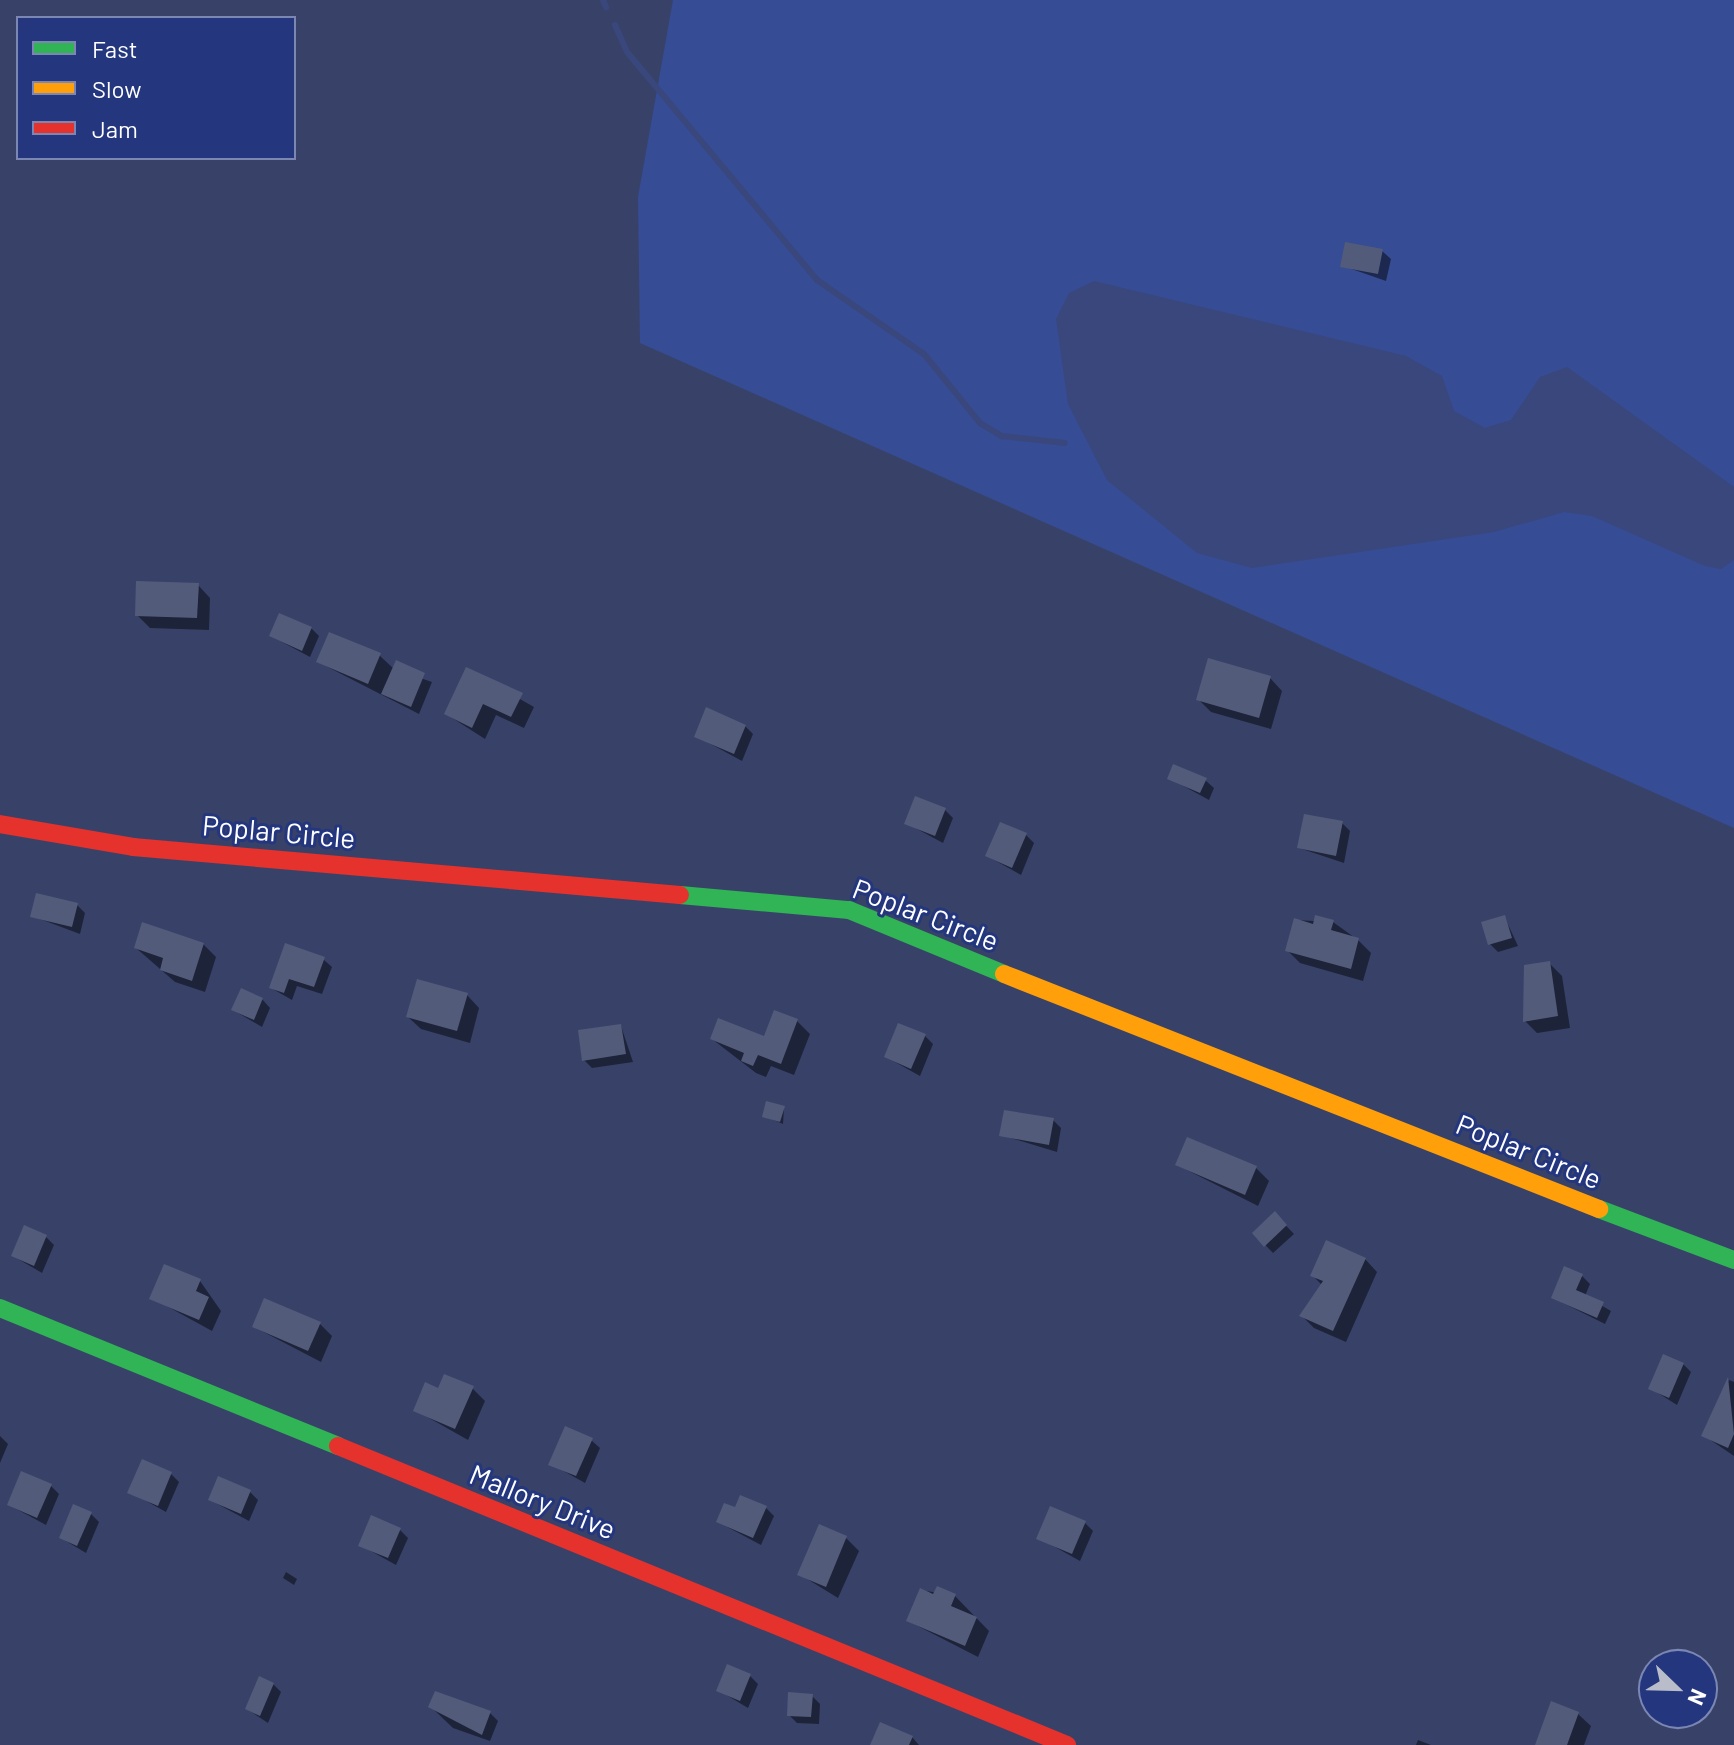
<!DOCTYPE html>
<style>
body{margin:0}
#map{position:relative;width:1734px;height:1745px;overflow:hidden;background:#384269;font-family:Barlow,sans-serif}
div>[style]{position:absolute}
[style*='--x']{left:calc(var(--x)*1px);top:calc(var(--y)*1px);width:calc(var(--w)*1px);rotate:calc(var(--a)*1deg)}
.green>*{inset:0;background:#364c95}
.water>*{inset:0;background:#3a477c}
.shadow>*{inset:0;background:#0007}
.stream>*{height:6px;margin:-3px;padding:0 3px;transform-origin:3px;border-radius:3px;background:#3a477c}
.building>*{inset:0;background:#535b7b}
.fast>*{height:18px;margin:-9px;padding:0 9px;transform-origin:9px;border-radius:9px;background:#30b455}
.slow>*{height:18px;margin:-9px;padding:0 9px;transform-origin:9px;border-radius:9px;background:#ff9f0a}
.jam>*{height:18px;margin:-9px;padding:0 9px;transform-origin:9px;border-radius:9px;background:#e5322d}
span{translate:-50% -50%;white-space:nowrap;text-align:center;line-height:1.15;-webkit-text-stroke:6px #23367e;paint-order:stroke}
.street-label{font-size:28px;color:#fff}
.legend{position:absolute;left:16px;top:16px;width:280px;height:144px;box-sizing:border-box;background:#23367e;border:2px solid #7b86b2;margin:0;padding:10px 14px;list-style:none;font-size:24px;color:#fff}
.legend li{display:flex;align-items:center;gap:16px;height:40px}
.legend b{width:40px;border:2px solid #7b86b2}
.north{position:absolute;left:1638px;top:1649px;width:80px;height:80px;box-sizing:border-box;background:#23367e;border:2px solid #7b86b2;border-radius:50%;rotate:113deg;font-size:22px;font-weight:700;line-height:32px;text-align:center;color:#fff}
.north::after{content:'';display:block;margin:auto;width:28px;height:36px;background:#b9bdca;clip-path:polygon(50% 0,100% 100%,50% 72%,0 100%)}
</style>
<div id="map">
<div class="green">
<i style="clip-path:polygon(673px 0,1734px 0,1734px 828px,640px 343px,638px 197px)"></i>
</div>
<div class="water">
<i style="clip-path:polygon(1094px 281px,1406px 356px,1442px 376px,1454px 411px,1485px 428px,1511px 420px,1540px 377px,1567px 367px,1734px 487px,1734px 560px,1721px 569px,1705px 566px,1592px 516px,1564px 512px,1494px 532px,1252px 568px,1197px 553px,1107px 480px,1068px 404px,1056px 319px,1069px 293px)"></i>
</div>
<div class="shadow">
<i style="clip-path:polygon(1382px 251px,1391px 259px,1386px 281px,1343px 266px)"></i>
<i style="clip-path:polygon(198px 585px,210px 598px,209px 630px,150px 628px,137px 615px)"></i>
<i style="clip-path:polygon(311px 628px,319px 636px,310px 657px,271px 636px)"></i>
<i style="clip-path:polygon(379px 655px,394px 669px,432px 682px,419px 714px,318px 662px)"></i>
<i style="clip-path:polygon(467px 669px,534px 707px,524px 728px,496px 715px,485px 739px,446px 714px)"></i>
<i style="clip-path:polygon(1270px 678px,1282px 691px,1271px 729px,1211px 712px,1198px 699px)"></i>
<i style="clip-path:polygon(745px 726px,753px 734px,742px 761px,696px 736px)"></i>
<i style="clip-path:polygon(1169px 778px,1205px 780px,1214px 788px,1209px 800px)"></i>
<i style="clip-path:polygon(945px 810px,953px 818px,943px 843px,906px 823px)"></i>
<i style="clip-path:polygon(1342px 823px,1350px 831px,1344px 863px,1299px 848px)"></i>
<i style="clip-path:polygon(1026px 835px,1034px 843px,1021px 875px,987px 856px)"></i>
<i style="clip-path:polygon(77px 905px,85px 913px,80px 934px,32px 916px)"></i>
<i style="clip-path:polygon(1505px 918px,1518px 946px,1498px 952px,1490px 944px)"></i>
<i style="clip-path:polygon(1295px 920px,1333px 922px,1358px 940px,1371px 953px,1363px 981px,1300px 963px,1287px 950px)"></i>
<i style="clip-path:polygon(203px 944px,216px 957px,205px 992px,175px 982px,136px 948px)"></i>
<i style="clip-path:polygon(323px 959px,332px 967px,322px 994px,297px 986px,292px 1000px,271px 988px)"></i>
<i style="clip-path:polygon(1549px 963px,1562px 976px,1570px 1028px,1537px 1033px,1525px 1021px)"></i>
<i style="clip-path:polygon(467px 995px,479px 1008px,470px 1043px,421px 1029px,408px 1017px)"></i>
<i style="clip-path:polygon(262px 999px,270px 1008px,262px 1027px,233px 1010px)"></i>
<i style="clip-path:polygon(797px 1021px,810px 1034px,794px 1075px,771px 1066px,766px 1077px,756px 1073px,712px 1039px,766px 1039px)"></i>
<i style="clip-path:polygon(621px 1026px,633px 1062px,592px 1068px,584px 1060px)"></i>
<i style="clip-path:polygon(925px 1036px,933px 1044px,920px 1076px,886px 1057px)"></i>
<i style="clip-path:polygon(784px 1108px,783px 1124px,764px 1116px)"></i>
<i style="clip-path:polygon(1053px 1120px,1061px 1128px,1057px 1152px,1001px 1135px)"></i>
<i style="clip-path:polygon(1177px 1165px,1256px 1168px,1269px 1181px,1258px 1206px)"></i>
<i style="clip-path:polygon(1275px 1214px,1294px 1234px,1273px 1253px,1254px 1233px)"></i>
<i style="clip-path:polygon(46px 1237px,54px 1245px,42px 1273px,13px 1256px)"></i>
<i style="clip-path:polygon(1365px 1259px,1377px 1272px,1346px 1342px,1314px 1328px,1301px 1315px,1322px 1285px,1312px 1275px)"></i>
<i style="clip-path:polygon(1582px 1276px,1590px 1284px,1585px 1296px,1611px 1311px,1605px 1324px,1553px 1298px)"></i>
<i style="clip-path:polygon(200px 1281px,221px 1311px,212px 1331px,152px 1298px)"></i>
<i style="clip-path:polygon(320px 1324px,332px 1336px,321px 1362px,254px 1327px)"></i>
<i style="clip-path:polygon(1683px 1364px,1691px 1372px,1677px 1405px,1650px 1388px)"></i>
<i style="clip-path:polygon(1729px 1380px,1734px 1382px,1734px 1456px,1703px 1435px)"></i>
<i style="clip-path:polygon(472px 1388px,485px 1401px,468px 1440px,415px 1410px,439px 1390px)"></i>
<i style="clip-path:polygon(0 1436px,8px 1444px,0 1463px)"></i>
<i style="clip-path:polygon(591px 1440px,600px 1448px,585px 1483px,551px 1464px)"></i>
<i style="clip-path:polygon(171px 1474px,179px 1482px,166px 1512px,130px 1492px)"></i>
<i style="clip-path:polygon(51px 1486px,59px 1494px,46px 1525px,9px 1505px)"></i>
<i style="clip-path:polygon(250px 1492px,258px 1500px,249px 1521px,210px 1500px)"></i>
<i style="clip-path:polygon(766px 1508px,774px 1516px,761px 1545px,718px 1522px,736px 1510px)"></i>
<i style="clip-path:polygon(91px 1514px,99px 1522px,86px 1553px,61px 1538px)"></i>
<i style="clip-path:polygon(1085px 1523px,1093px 1531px,1080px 1561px,1039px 1538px)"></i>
<i style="clip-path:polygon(400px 1530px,408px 1538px,396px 1565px,360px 1545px)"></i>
<i style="clip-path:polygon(846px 1538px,859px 1551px,838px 1598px,799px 1574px)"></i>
<i style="clip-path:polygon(286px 1572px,297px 1579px,294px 1585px,283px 1578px)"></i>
<i style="clip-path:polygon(921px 1590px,955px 1596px,989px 1631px,978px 1657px,908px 1621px)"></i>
<i style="clip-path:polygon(750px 1676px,758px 1684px,748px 1708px,718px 1690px)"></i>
<i style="clip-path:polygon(273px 1684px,281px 1692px,268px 1723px,247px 1709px)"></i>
<i style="clip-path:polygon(812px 1696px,820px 1704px,819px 1724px,797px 1723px,789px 1715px)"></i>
<i style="clip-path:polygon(431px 1707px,490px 1713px,498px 1721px,490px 1741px,453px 1728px)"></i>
<i style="clip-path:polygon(1578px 1714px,1591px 1726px,1584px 1745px,1537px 1745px)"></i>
<i style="clip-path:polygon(912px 1737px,919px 1745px,872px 1745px)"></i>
<i style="clip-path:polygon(1418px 1740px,1431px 1745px,1416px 1745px)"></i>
</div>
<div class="stream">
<i style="--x:603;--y:0;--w:8;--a:67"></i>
<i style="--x:615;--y:25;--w:30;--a:66"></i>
<i style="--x:627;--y:52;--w:297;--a:50.2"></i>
<i style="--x:817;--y:280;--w:130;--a:34.7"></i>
<i style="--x:924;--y:354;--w:89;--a:50.9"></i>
<i style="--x:980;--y:423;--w:26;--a:31"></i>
<i style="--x:1002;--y:436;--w:63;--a:6.3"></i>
</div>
<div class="building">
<i style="clip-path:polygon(1345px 242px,1383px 249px,1378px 274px,1340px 267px)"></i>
<i style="clip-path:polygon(136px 581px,199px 583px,197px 618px,135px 616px)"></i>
<i style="clip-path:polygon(279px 613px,312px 627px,302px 651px,269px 636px)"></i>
<i style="clip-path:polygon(329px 632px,381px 653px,368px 684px,316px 662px)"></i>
<i style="clip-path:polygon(1208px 658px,1271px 676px,1259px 718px,1196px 700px)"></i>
<i style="clip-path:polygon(396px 660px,425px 673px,411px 707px,381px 694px)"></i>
<i style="clip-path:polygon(466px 667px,523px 693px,511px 717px,483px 704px,472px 728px,444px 714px)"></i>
<i style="clip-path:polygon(706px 707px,746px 725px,734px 754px,694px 737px)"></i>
<i style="clip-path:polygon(1173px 764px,1207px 778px,1200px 793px,1167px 779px)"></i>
<i style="clip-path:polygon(915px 796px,946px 808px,935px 836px,904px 824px)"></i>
<i style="clip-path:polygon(1304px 814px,1343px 821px,1336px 856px,1297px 848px)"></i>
<i style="clip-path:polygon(1000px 822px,1027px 833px,1012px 868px,985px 856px)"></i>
<i style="clip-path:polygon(36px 893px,78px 903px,72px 927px,30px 917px)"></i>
<i style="clip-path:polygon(1315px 915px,1334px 920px,1331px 930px,1359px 938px,1351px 969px,1285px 951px,1294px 918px,1313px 924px)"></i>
<i style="clip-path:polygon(1505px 915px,1512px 938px,1488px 945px,1481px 922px)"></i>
<i style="clip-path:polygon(142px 922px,204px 943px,192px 981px,160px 970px,163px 958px,134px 948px)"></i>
<i style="clip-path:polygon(285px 943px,325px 957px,314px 987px,289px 979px,284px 993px,269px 988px)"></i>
<i style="clip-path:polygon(1550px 961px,1558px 1016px,1523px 1022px,1524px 965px)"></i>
<i style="clip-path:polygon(417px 979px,468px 993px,457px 1031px,406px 1017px)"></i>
<i style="clip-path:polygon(241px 988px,263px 998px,254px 1020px,231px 1010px)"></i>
<i style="clip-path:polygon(774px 1010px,798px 1019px,781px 1064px,758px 1055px,753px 1066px,741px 1061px,744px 1053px,710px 1039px,718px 1018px,764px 1036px)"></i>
<i style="clip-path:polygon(898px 1023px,926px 1034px,911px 1069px,884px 1057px)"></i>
<i style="clip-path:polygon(621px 1024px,626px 1054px,582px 1061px,578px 1030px)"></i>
<i style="clip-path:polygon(766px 1101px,785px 1106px,780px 1122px,762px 1117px)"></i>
<i style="clip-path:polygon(1004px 1110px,1054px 1118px,1049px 1145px,999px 1136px)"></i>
<i style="clip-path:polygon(1187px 1137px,1257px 1166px,1245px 1195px,1175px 1165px)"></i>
<i style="clip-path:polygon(1275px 1211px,1287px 1225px,1264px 1247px,1252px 1233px)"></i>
<i style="clip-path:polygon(24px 1225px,47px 1235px,34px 1266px,11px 1256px)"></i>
<i style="clip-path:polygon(1326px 1240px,1366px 1258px,1333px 1331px,1299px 1316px,1323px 1281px,1310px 1276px)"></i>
<i style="clip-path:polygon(164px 1264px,201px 1279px,196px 1291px,209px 1297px,199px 1320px,149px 1299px)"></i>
<i style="clip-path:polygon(1564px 1266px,1583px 1274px,1576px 1290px,1604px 1302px,1597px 1318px,1551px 1298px)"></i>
<i style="clip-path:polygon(264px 1298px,321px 1322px,308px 1351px,252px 1327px)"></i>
<i style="clip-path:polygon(1663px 1354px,1684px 1363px,1669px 1398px,1648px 1389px)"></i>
<i style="clip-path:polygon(444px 1374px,474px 1386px,455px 1429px,413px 1411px,425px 1382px,438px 1388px)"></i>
<i style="clip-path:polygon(1728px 1377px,1734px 1434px,1728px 1448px,1701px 1436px)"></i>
<i style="clip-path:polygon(565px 1426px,593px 1438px,576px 1476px,548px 1465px)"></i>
<i style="clip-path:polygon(142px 1459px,172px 1472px,158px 1506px,127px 1493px)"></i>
<i style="clip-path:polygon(21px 1471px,52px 1484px,37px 1518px,7px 1505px)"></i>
<i style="clip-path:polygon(218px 1476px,251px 1490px,241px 1514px,208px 1500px)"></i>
<i style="clip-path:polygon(740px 1495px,767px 1506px,753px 1538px,716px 1522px,724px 1503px,735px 1507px)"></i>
<i style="clip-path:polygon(73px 1504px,92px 1512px,77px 1546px,59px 1538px)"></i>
<i style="clip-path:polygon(1050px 1506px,1086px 1521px,1072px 1554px,1036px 1539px)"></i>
<i style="clip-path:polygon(371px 1515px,401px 1528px,388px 1558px,358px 1546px)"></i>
<i style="clip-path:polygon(819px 1524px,847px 1536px,826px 1587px,797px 1575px)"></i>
<i style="clip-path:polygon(937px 1586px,956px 1594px,951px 1606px,977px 1617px,965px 1646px,906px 1621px,920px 1588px,933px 1594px)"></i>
<i style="clip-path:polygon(727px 1664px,751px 1674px,740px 1701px,716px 1691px)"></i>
<i style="clip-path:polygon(259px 1676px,274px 1683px,260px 1716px,245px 1709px)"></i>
<i style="clip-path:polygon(435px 1691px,491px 1711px,482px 1735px,428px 1707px)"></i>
<i style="clip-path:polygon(788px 1692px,813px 1694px,811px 1717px,787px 1716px)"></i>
<i style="clip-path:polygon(1551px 1701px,1579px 1712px,1567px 1745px,1535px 1745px)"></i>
<i style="clip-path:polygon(880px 1722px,913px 1736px,909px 1745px,870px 1745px)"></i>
</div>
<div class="fast">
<i style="--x:680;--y:895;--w:170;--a:5.1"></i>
<i style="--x:849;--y:910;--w:168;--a:22.4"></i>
<i style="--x:1599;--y:1209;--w:144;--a:20.7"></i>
<i style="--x:0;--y:1308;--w:365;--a:22.2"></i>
</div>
<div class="slow">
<i style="--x:1004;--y:974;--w:640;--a:21.55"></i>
</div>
<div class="jam">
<i style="--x:0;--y:824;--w:135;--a:9.8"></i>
<i style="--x:133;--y:847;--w:549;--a:5.01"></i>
<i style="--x:338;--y:1446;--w:788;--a:22.3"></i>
</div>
<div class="street-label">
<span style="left:279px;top:831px;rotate:5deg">Poplar Circle</span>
<span style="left:926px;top:914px;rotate:21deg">Poplar Circle</span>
<span style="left:1529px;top:1151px;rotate:22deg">Poplar Circle</span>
<span style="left:543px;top:1501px;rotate:22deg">Mallory Drive</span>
</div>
<ul class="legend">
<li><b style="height:10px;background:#30b455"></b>Fast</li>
<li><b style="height:10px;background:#ff9f0a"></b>Slow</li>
<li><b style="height:10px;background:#e5322d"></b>Jam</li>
</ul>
<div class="north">N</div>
</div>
